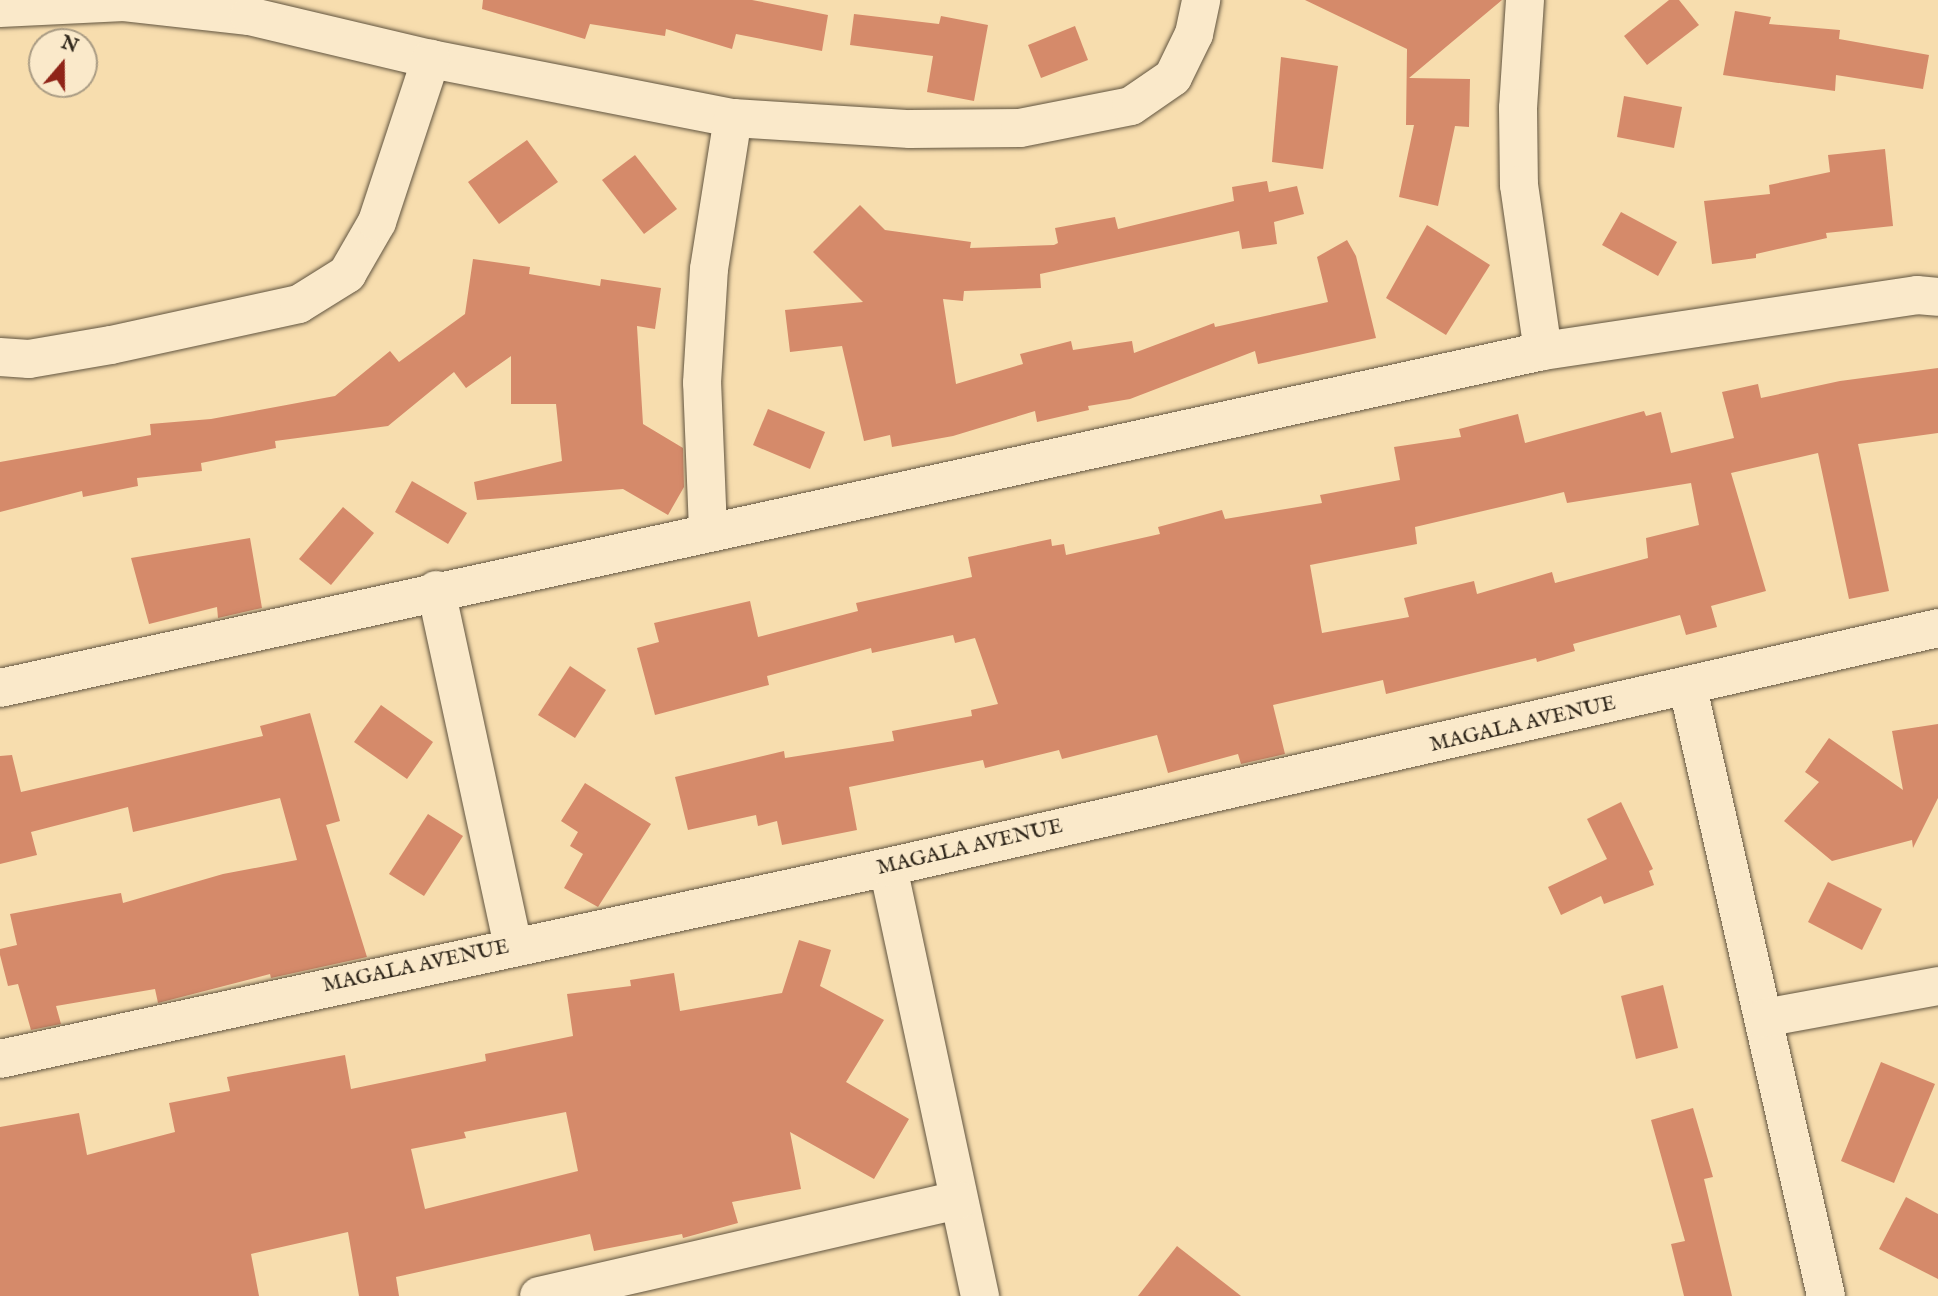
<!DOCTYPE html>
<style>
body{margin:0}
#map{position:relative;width:1938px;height:1296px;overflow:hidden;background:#f7ddae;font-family:"IM FELL English",serif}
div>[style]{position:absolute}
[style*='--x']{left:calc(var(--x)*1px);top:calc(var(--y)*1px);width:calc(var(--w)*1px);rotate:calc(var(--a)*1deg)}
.building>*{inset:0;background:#d58a6a}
.roads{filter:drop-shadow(0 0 2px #625540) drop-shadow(0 0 2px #625540)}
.minor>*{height:38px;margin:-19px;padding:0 19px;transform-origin:19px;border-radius:19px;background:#fae9ca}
span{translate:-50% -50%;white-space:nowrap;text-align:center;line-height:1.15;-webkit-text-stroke:6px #fae9ca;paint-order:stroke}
.street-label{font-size:21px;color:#31281c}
.north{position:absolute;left:28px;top:28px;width:70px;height:70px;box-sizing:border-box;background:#fae9ca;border:2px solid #aa9c84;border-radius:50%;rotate:20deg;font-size:19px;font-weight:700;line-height:28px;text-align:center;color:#31281c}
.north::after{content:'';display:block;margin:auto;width:24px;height:32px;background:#8f2418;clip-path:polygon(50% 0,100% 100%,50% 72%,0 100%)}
</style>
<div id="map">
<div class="building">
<i style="clip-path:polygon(483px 0,752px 0,828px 15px,822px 51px,736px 34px,732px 49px,666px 29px,665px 36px,590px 24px,585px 39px,482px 9px)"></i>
<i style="clip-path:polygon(1305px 0,1502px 0,1409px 78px,1470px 79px,1469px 127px,1455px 126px,1438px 206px,1399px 197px,1414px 125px,1406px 125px,1407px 49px)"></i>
<i style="clip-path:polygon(1669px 0,1679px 0,1699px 25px,1647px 65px,1624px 36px)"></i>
<i style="clip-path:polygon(1735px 11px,1771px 17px,1769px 24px,1840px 30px,1839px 39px,1929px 55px,1923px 89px,1836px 75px,1835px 91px,1723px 75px)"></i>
<i style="clip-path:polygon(854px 14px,939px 24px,941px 16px,988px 25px,974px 101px,927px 92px,933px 56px,850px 45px)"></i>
<i style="clip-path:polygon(1075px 26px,1088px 60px,1041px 78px,1028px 45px)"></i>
<i style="clip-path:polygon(1281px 57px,1338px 66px,1323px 169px,1272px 162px)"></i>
<i style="clip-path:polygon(1624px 96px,1682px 107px,1674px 148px,1617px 137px)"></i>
<i style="clip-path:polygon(527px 140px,558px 182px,499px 224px,468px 182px)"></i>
<i style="clip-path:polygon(1885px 149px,1893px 226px,1826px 233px,1827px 238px,1756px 254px,1756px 258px,1712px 264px,1704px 201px,1770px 194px,1769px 185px,1830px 172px,1828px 155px)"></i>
<i style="clip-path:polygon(635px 155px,677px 209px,644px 234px,602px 180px)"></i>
<i style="clip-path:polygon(1267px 181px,1269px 192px,1297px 186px,1304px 214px,1274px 222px,1277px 244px,1242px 249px,1239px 231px,1040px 274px,1041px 288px,964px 291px,963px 301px,943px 299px,956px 384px,1023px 364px,1020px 354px,1071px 341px,1073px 350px,1132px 341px,1134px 353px,1214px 323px,1215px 327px,1328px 302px,1317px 257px,1347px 240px,1356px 256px,1376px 338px,1258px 364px,1255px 351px,1130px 399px,1088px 406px,1089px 410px,1037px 422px,1035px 411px,953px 436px,892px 447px,890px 435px,864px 441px,842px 346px,790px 352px,785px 310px,863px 302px,813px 252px,860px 205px,885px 230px,971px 242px,970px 248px,1054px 245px,1058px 243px,1055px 228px,1115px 217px,1118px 229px,1234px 201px,1232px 187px)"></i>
<i style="clip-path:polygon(1621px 212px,1677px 242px,1658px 276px,1602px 245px)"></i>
<i style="clip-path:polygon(1427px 225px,1490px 265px,1446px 335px,1386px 298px)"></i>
<i style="clip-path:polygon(473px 259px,530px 267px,529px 274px,600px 286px,601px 279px,661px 288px,655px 329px,637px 326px,643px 424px,683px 448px,684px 487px,668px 515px,623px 489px,477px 500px,474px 482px,562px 461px,556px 404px,511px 404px,511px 356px,466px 388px,454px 372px,388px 426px,275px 441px,276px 448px,201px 463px,202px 471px,137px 478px,138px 486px,83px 497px,82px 491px,0 512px,0 462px,151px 435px,150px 424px,211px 419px,335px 396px,390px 351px,399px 362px,465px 314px)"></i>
<i style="clip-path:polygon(evenodd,1938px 368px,1938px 433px,1858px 444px,1889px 591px,1849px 599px,1818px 453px,1731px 473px,1766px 591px,1711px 606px,1717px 627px,1686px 635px,1680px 615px,1573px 644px,1575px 651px,1537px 662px,1536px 658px,1386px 694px,1383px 680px,1273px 705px,1285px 754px,1241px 764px,1238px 754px,1168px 773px,1157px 735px,1062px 759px,1059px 750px,985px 768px,983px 760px,849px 787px,857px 830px,782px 845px,777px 821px,758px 826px,756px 815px,688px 830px,675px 777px,784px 751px,785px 758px,894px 741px,892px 731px,972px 716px,971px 710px,998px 704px,975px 638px,955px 643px,953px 635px,872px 653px,871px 648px,767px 676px,769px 685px,655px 715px,637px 648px,659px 642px,654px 623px,750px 601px,758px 637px,858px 611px,856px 603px,972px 577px,968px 557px,1051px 539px,1052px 546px,1064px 544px,1066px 555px,1160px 534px,1158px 527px,1222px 510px,1225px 519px,1322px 503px,1320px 495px,1400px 480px,1394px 447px,1461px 437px,1459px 429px,1518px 414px,1525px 443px,1644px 411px,1646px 416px,1661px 412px,1671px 453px,1734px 438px,1722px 392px,1758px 384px,1761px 398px,1840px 381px,1938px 368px,1691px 483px,1699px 525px,1646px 538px,1648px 558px,1555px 583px,1552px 572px,1477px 594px,1474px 581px,1404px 598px,1409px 617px,1322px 633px,1310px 565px,1417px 544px,1415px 527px,1564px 492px,1567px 503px,1691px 483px)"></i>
<i style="clip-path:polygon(768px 409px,825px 432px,810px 469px,753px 445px)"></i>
<i style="clip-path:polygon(412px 481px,467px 513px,448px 544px,395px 512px)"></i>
<i style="clip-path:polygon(343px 507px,374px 533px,331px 585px,299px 559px)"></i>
<i style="clip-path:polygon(250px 538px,262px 608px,218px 618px,217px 607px,149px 624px,131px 558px)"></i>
<i style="clip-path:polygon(570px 666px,606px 690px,575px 738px,538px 715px)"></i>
<i style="clip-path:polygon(381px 705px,433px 742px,407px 779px,354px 742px)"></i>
<i style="clip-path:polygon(310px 713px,340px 821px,326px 825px,367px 957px,271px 978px,270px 974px,158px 1003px,155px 989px,56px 1006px,61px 1024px,31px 1030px,18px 984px,8px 986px,0 955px,0 949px,17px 945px,10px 914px,121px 893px,123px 903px,223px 874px,297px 860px,280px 798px,133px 832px,128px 807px,31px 832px,37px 855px,0 864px,0 756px,12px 755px,21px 792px,263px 736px,260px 726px)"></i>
<i style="clip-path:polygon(1938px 724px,1938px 798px,1913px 848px,1912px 840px,1832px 861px,1784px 821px,1819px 782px,1805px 772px,1829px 738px,1903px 790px,1892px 731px)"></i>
<i style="clip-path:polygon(585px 783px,651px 824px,598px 907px,564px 888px,583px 854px,570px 846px,578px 832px,561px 821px)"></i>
<i style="clip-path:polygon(1621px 802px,1653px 869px,1649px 871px,1654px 885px,1604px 904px,1601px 896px,1561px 915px,1548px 887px,1607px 859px,1587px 819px)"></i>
<i style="clip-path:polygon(428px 814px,463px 836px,424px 896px,389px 874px)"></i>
<i style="clip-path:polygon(1828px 882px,1882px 909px,1862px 950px,1808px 922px)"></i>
<i style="clip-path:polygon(evenodd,799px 940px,831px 950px,820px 986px,884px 1020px,846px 1082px,909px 1119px,874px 1179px,790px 1132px,801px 1189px,732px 1202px,738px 1223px,683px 1238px,682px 1234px,594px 1251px,590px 1234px,396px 1277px,399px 1296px,359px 1296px,348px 1232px,251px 1254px,259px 1296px,0 1296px,0 1127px,79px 1113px,87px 1155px,175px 1132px,169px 1103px,230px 1091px,227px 1077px,345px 1055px,351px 1089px,486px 1061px,485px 1054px,573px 1036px,567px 994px,631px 986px,630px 980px,674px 973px,680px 1011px,782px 993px,799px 940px,566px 1112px,578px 1171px,425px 1209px,411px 1149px,466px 1138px,464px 1132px,566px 1112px)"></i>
<i style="clip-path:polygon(1663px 985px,1678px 1048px,1636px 1059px,1621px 996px)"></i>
<i style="clip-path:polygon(1881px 1062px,1935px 1084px,1894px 1183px,1841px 1161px)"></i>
<i style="clip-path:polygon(1693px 1108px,1713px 1177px,1704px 1179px,1732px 1296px,1684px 1296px,1671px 1244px,1685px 1241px,1651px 1120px)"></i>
<i style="clip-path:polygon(1906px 1197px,1938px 1214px,1938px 1279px,1879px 1249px)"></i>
<i style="clip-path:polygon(1177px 1246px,1241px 1296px,1138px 1296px)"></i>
</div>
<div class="roads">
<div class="minor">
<i style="--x:1525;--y:0;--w:108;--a:93.7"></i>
<i style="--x:1518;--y:108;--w:77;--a:89.3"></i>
<i style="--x:1519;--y:185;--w:168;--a:81.8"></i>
<i style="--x:0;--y:8;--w:124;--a:-2.8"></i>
<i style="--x:124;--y:2;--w:126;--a:6.4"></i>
<i style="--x:249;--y:16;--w:187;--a:13.3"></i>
<i style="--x:431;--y:59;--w:308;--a:11.1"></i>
<i style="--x:733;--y:118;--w:177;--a:3.6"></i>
<i style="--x:910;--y:129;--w:110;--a:-0.5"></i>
<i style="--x:1020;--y:128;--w:113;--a:-11.2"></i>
<i style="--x:1131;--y:106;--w:51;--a:-34.6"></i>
<i style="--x:1173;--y:77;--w:48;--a:-64"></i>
<i style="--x:1194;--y:34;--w:35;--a:-78"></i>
<i style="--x:0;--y:357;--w:29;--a:4"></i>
<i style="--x:29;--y:359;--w:83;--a:-9.7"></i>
<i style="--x:111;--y:345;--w:192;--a:-12.3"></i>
<i style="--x:299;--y:304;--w:57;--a:-32"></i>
<i style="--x:347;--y:274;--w:60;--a:-60"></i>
<i style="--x:377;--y:222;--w:172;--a:-71.7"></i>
<i style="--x:708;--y:530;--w:147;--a:-92.3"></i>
<i style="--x:702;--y:383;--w:114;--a:-86.5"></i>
<i style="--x:709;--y:269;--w:153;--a:-81"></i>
<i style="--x:436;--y:590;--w:364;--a:77.8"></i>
<i style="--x:0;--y:688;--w:1579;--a:-12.32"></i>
<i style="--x:1543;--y:351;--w:378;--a:-8.5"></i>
<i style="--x:1917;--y:295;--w:21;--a:5"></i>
<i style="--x:1688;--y:688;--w:623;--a:77.21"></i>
<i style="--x:888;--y:867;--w:439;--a:77.9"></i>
<i style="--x:1764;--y:1018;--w:177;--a:-10.4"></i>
<i style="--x:0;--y:1059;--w:909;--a:-12.2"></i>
<i style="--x:888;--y:867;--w:1077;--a:-12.82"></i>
<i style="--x:539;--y:1296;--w:430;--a:-12.9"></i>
</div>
</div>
<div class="street-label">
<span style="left:1523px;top:725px;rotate:-13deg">MAGALA AVENUE</span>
<span style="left:970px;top:848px;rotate:-13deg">MAGALA AVENUE</span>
<span style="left:416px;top:967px;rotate:-12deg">MAGALA AVENUE</span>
</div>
<div class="north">N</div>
</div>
